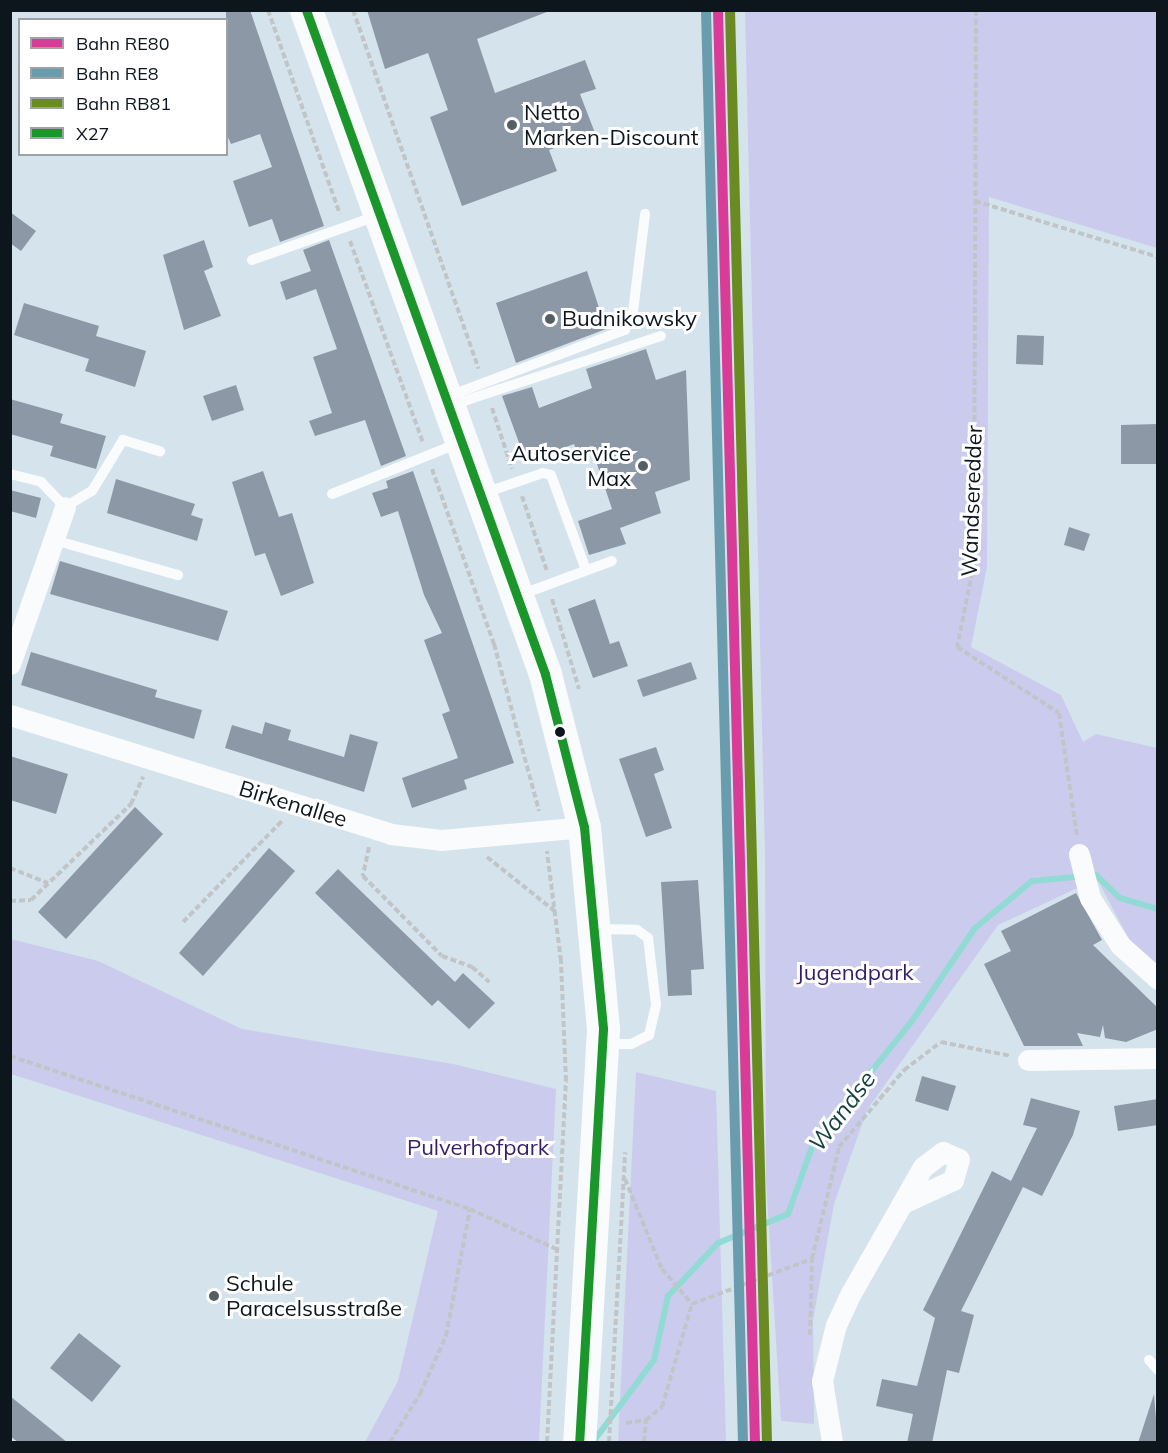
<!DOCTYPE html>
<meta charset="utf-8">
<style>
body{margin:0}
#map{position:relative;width:1168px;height:1453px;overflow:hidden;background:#d5e3ec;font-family:Mulish,sans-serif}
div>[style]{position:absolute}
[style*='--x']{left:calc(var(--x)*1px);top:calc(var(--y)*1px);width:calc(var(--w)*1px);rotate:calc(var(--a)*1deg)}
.green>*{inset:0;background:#cbcced}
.stream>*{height:6px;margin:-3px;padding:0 3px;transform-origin:3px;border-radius:3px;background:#92dbd5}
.building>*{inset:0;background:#8d98a7}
.path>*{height:4px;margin-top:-2px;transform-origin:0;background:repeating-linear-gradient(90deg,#c1c5c8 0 6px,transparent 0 9px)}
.lane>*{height:10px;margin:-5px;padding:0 5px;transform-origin:5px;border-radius:5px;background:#f9fbfc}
.street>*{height:21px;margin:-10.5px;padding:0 10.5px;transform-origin:10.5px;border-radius:10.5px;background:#f9fbfc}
.primary>*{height:33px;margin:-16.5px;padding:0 16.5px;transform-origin:16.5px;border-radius:16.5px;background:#f9fbfc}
.bus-1>*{height:9px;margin:-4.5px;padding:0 4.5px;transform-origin:4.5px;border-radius:4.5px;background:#1a962b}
.rail-1>*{height:10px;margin:-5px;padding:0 5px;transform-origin:5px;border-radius:5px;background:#d83c96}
.rail-2>*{height:10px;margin:-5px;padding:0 5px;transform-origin:5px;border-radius:5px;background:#699dae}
.rail-3>*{height:10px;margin:-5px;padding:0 5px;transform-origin:5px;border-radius:5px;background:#6a8a22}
.dots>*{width:16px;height:16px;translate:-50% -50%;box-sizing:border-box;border:3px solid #fff;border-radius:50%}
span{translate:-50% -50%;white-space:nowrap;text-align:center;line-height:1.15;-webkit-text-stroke:6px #fff;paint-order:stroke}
.poi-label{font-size:22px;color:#0d161c}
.left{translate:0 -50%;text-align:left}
.right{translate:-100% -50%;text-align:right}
.street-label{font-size:22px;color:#0d161c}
.park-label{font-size:22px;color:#351e69}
.water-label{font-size:24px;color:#16433e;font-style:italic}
.frame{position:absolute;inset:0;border:12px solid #0d161c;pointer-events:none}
.legend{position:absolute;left:18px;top:18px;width:210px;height:138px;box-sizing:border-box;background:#fff;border:2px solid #9ea2a4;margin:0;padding:8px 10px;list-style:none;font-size:18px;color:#0d161c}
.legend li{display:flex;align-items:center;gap:12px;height:30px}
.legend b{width:30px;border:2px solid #9ea2a4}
</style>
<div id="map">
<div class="green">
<i style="clip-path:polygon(745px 11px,1158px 11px,1157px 248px,989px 197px,987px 567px,971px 647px,1061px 695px,1083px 742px,1096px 734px,1157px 748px,1157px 969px,1129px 939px,1097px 879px,998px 925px,867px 1110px,834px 1204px,813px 1320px,814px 1424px,781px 1421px,766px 1180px,765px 853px)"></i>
<i style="clip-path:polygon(11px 939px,98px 961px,242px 1029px,453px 1064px,556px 1089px,539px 1442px,365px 1442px,398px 1381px,438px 1211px,11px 1074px)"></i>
<i style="clip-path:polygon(636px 1072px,716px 1091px,726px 1442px,618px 1442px)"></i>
</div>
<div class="stream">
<i style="--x:593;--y:1442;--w:102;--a:-53.4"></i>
<i style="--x:654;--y:1360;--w:66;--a:-77.7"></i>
<i style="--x:668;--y:1296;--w:73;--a:-46.7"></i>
<i style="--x:718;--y:1243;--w:76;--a:-22.5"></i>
<i style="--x:788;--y:1214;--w:74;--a:-70.3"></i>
<i style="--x:813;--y:1144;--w:158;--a:-51.2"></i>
<i style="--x:912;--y:1021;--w:112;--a:-55.9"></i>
<i style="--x:975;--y:928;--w:74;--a:-39.5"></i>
<i style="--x:1032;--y:881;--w:64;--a:-5.4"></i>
<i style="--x:1096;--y:875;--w:33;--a:44"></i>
<i style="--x:1120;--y:898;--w:40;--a:16"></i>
</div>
<div class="building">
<i style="clip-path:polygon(226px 10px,250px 10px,324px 226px,280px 242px,272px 219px,249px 227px,233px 181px,272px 167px,260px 134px,231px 144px,226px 133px)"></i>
<i style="clip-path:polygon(367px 10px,552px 10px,477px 39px,495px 93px,585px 60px,596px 89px,580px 94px,595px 133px,549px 150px,557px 171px,462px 206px,430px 117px,448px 110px,428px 53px,385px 69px)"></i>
<i style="clip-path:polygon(10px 212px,36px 231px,21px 251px,10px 243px)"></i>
<i style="clip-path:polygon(204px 240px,213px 267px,204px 271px,221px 316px,184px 330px,163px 255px)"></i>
<i style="clip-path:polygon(329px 240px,406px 456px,381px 466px,365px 420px,315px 436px,309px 421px,332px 413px,313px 357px,337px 349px,316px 289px,286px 300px,280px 282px,311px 271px,303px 250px)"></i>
<i style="clip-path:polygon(587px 271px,606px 329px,516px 363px,496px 303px)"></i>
<i style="clip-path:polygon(24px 303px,99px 326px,96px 336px,146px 351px,135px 387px,85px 371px,89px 359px,14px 335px)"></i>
<i style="clip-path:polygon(1017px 335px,1044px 336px,1043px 365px,1016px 364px)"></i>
<i style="clip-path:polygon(646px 349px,656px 380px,686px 370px,690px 480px,655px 492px,661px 513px,620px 528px,626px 544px,589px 555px,578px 521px,612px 509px,591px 446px,577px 452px,574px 444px,526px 462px,502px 396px,532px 387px,539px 408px,592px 388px,586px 369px)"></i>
<i style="clip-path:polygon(236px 385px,244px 410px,212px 421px,203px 396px)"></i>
<i style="clip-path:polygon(10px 399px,63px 414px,60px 423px,106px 436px,96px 469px,50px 456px,53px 446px,10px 434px)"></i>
<i style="clip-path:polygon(1158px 424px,1158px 464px,1121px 464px,1121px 425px)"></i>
<i style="clip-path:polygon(263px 471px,279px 517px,292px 513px,314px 583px,281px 596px,265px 553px,255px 556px,232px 482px)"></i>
<i style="clip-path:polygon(413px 471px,514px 763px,464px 780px,467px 789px,412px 808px,402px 778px,458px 758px,442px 714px,450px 711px,424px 640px,442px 633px,424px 595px,398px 511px,381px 517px,372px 493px,388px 488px,386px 481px)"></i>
<i style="clip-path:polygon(116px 479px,195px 504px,191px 515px,203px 519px,197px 541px,107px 513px)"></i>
<i style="clip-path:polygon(10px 490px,41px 498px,36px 518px,10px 511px)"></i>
<i style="clip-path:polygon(1069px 527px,1090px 534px,1084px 551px,1064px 545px)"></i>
<i style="clip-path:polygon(60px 561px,228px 611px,218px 641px,50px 594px)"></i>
<i style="clip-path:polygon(595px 599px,610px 644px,619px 641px,628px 666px,593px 678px,568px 609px)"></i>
<i style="clip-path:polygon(31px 652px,157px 690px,155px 697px,202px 710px,194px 739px,21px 685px)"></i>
<i style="clip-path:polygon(691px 662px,697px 679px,643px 697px,637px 680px)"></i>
<i style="clip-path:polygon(265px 722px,291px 730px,288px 740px,344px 757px,350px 734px,378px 742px,364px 792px,225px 748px,232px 725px,262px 734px)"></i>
<i style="clip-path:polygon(656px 747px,664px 770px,654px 774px,672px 828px,646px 837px,619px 759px)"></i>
<i style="clip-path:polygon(10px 756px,68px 774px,56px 814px,10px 800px)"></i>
<i style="clip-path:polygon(135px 807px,163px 834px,66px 939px,38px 912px)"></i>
<i style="clip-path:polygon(269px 848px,295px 871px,203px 976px,179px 953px)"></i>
<i style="clip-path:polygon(338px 869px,455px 982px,463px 973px,495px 1003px,469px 1029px,438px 1000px,432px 1006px,315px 893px)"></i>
<i style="clip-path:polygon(698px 880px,704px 969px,691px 970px,692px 995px,668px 996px,661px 882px)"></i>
<i style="clip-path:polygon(1076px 893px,1102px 940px,1093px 945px,1158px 1008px,1158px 1029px,1126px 1042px,1105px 1038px,1103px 1025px,1100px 1037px,1077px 1033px,1083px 1046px,1024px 1046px,984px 964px,1011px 951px,1001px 931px)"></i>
<i style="clip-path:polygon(922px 1076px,956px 1086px,948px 1111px,915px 1101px)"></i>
<i style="clip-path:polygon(1031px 1098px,1080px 1111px,1073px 1135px,1042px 1196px,1023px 1187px,961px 1311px,974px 1315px,959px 1373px,947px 1370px,932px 1443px,907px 1443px,913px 1414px,876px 1406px,882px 1379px,917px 1386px,935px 1318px,923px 1310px,992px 1171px,1011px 1181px,1037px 1128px,1023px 1125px)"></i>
<i style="clip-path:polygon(1158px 1099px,1158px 1125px,1118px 1131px,1114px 1106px)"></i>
<i style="clip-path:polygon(79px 1333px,121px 1366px,92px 1402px,50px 1368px)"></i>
<i style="clip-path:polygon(1154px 1394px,1158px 1443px,1138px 1443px)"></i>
<i style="clip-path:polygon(10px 1396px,68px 1443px,19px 1443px,10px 1436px)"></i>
</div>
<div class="path">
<i style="--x:268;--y:10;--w:216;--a:70.6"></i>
<i style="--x:353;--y:10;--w:380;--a:70.7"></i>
<i style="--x:976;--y:10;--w:553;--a:90.21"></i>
<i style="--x:974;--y:563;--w:86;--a:101.4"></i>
<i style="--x:957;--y:647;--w:121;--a:32.9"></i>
<i style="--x:1059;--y:713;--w:124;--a:81.7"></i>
<i style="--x:975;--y:201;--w:191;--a:17"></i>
<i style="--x:350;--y:241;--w:215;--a:70.1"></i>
<i style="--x:492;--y:408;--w:64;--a:71.8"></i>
<i style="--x:432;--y:469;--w:186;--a:70.5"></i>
<i style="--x:494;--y:644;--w:173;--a:74.9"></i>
<i style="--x:522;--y:496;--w:79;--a:71.6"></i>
<i style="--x:552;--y:599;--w:94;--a:73.3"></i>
<i style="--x:369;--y:847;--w:30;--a:102"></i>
<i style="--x:363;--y:876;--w:112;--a:45.4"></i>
<i style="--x:442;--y:956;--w:32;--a:20"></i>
<i style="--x:472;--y:967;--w:23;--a:41"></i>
<i style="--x:487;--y:857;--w:88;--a:38.6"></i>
<i style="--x:10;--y:868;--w:41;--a:21.5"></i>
<i style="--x:10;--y:901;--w:21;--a:-3"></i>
<i style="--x:31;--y:900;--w:139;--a:-43.8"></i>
<i style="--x:131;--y:804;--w:30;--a:-66"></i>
<i style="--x:183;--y:922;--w:143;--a:-45.6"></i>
<i style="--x:10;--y:1056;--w:485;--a:18.4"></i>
<i style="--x:470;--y:1209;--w:95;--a:24.9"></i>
<i style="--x:625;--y:1179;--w:97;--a:67.7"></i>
<i style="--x:662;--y:1269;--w:46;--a:49.4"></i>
<i style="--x:810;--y:1335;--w:76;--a:-88.5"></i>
<i style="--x:626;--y:1423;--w:20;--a:-9"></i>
<i style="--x:646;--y:1420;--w:21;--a:-39"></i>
<i style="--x:662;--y:1407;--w:107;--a:-73.8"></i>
<i style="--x:692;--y:1304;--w:128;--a:-20.6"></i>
<i style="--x:812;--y:1259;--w:115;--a:-76.4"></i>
<i style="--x:839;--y:1147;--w:101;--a:-49.8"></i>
<i style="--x:904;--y:1070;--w:46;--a:-37.1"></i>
<i style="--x:941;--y:1042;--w:71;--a:11.3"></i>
<i style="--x:390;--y:1442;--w:57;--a:-58"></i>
<i style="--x:420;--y:1394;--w:64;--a:-65.9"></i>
<i style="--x:446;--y:1336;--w:129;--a:-79.3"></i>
<i style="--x:547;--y:1442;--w:361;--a:-87"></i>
<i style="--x:566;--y:1081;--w:120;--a:-92.4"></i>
<i style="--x:561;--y:961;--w:111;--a:-97.3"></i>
<i style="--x:609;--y:1442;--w:290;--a:-86.8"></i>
<i style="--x:644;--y:1442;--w:22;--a:-85"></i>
</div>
<div class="lane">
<i style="--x:252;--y:260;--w:132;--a:-19.5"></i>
<i style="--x:449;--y:396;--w:188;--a:-20.6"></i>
<i style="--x:625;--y:330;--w:20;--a:-66"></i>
<i style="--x:633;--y:312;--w:99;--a:-83"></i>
<i style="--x:452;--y:405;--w:220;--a:-18.3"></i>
<i style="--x:10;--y:474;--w:32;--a:14"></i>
<i style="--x:41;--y:482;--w:35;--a:46"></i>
<i style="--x:65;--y:507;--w:31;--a:-31"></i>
<i style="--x:92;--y:491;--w:60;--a:-58.7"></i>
<i style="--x:123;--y:440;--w:39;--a:17"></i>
<i style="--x:484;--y:493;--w:62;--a:-18.7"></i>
<i style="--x:543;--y:473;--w:8;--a:14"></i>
<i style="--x:551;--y:475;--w:101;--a:69.8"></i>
<i style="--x:332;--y:494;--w:137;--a:-21.9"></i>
<i style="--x:54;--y:540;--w:129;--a:15.8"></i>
<i style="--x:520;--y:595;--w:98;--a:-20.3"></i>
<i style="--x:598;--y:929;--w:39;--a:1"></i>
<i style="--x:637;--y:930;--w:14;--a:36"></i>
<i style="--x:648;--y:938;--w:67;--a:83.2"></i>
<i style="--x:656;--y:1005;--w:31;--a:103"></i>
<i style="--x:649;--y:1035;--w:20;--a:153"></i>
<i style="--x:631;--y:1044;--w:25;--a:180"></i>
<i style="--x:1149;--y:1360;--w:13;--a:48"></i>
</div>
<div class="street">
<i style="--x:10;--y:664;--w:166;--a:-70.7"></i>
<i style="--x:10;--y:715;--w:399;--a:17.3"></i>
<i style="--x:391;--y:834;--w:50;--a:6.8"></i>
<i style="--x:441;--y:840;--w:144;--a:-5.2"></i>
<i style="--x:1079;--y:854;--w:45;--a:76"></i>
<i style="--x:1090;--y:898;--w:56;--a:57.4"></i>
<i style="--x:1120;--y:945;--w:51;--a:41.8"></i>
<i style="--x:1028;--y:1060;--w:130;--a:-0.9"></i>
<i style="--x:832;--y:1442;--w:62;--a:-99.3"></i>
<i style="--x:822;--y:1381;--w:58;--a:-76"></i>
<i style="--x:836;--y:1325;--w:35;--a:-65"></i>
<i style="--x:851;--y:1293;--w:145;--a:-60.3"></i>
<i style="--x:923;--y:1167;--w:25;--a:-37"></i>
<i style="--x:943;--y:1152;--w:17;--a:24"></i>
<i style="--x:959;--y:1159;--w:22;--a:106"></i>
<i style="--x:953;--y:1180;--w:55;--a:155.3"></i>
</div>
<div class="primary">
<i style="--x:306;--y:10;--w:706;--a:70.2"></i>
<i style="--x:545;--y:674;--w:158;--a:75.7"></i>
<i style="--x:584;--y:827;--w:203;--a:84.6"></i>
<i style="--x:603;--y:1029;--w:414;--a:93.3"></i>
</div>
<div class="bus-1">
<i style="--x:306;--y:10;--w:706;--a:70.2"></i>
<i style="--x:545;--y:674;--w:158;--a:75.7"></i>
<i style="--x:584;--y:827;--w:203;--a:84.6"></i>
<i style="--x:603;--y:1029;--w:414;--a:93.3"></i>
</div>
<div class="rail-1">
<i style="--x:718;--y:10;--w:1432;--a:88.52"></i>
</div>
<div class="rail-2">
<i style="--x:706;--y:10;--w:1432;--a:88.52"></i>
</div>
<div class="rail-3">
<i style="--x:730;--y:10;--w:1432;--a:88.52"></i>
</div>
<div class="dots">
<i style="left:512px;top:125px;background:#535e65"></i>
<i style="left:550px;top:319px;background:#535e65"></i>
<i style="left:643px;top:466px;background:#535e65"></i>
<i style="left:560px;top:732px;background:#0d161c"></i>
<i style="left:214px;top:1296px;background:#535e65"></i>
</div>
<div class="poi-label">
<span class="left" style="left:524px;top:125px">Netto<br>Marken-Discount</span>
<span class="left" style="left:562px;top:319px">Budnikowsky</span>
<span class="right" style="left:631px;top:466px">Autoservice<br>Max</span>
<span class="left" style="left:226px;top:1296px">Schule<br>Paracelsusstraße</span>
</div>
<div class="street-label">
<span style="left:972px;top:501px;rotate:-88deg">Wandseredder</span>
<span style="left:293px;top:804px;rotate:17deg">Birkenallee</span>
</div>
<div class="park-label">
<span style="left:855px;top:973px">Jugendpark</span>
<span style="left:478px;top:1148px">Pulverhofpark</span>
</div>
<div class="water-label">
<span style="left:842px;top:1111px;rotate:-53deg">Wandse</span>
</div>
<div class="frame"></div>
<ul class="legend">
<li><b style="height:8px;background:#d83c96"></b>Bahn RE80</li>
<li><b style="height:8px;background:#699dae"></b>Bahn RE8</li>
<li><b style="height:8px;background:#6a8a22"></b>Bahn RB81</li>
<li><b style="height:8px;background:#1a962b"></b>X27</li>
</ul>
</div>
